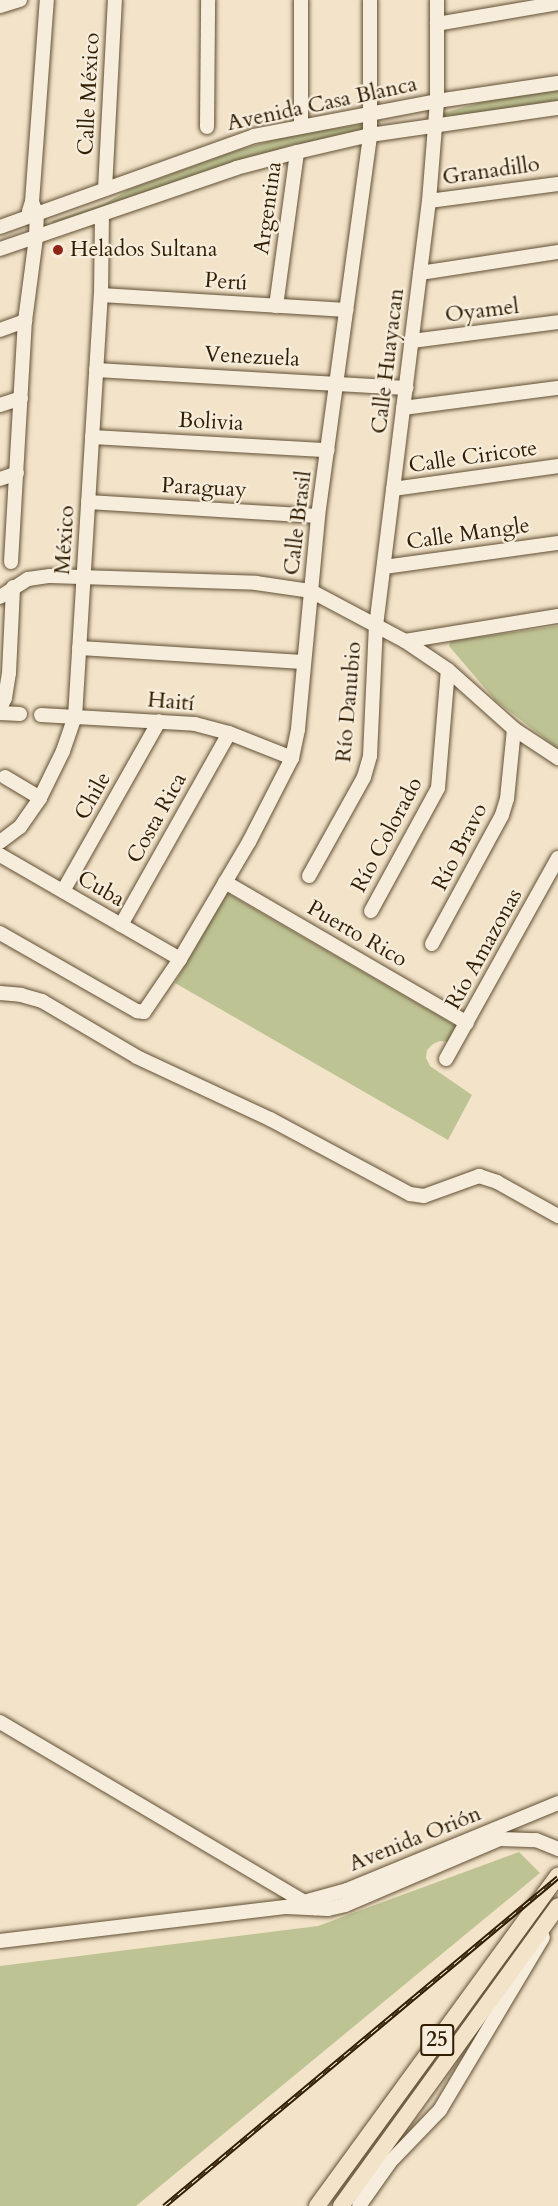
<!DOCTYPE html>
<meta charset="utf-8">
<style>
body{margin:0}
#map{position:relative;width:558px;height:2206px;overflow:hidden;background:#f3e4c9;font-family:Cardo,serif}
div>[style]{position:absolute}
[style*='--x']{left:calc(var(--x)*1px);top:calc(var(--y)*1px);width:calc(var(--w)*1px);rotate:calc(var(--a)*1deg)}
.green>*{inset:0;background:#bec394}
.roads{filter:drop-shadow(0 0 2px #614f34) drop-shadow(0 0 2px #614f34)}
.minor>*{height:14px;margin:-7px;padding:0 7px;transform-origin:7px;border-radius:7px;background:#f7eddc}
.major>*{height:16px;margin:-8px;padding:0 8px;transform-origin:8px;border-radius:8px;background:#f3e4c9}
.rail>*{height:5px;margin-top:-2.5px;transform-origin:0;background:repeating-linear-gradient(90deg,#f7eddc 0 9px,#301d02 0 18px);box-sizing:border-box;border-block:2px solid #301d02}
.dots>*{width:16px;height:16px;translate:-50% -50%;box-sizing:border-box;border:3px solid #f7eddc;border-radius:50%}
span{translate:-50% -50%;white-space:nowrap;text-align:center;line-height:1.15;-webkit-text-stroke:4.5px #f7eddc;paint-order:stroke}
.shield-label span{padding:2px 4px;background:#f7eddc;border:2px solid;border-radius:4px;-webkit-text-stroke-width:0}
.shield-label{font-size:21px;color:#301d02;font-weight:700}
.street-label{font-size:22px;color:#301d02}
.poi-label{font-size:22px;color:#301d02}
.left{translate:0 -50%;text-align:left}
</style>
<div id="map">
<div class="green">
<i style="clip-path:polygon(558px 90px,558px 102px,445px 119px,443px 113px,493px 99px)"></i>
<i style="clip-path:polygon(365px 124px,365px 134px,291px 145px,57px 230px,52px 221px,104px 204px,130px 189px,235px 151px,291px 135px)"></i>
<i style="clip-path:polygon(558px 626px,558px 749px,495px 700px,449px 646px,451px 641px)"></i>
<i style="clip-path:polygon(227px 893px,458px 1027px,450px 1042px,440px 1041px,433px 1044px,427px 1050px,426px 1058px,430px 1066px,472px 1095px,448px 1140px,175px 983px)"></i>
<i style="clip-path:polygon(519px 1852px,540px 1873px,136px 2206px,0 2206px,0 1966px,318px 1926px)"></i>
</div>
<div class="roads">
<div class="minor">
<i style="--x:0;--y:6;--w:21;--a:-17"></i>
<i style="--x:437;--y:24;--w:123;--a:-9.8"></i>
<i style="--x:301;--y:126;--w:126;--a:-90"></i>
<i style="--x:207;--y:127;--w:127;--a:-89.5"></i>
<i style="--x:105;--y:189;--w:189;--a:-87"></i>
<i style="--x:429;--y:201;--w:130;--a:-7.5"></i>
<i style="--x:29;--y:211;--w:9;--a:-72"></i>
<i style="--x:32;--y:202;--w:203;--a:-85.8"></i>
<i style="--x:0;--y:227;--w:270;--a:-19.7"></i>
<i style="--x:254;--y:136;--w:186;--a:-10.8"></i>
<i style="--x:437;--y:101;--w:122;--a:-8.5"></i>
<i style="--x:0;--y:249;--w:250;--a:-18.9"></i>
<i style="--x:236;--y:168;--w:63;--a:-14.7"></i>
<i style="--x:297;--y:152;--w:75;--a:-13.1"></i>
<i style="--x:370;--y:135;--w:190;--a:-8.2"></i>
<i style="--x:420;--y:273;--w:140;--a:-8.7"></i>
<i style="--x:101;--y:295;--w:246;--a:3.5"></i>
<i style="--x:276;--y:306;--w:155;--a:-82.2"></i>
<i style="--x:0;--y:330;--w:27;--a:-20"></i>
<i style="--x:412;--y:341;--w:147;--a:-7.4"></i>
<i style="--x:96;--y:370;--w:311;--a:3.3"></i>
<i style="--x:0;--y:405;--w:22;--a:-18"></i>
<i style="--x:403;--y:408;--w:156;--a:-7.4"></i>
<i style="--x:92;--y:437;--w:236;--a:3.2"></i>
<i style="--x:0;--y:479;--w:18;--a:-19"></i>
<i style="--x:393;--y:489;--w:167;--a:-7.9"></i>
<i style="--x:88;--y:502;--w:230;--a:3.5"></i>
<i style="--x:11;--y:562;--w:241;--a:-86.7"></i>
<i style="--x:25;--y:321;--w:84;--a:-82.5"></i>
<i style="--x:36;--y:238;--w:23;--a:-88"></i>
<i style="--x:37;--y:215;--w:14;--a:-111"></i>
<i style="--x:384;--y:567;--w:176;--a:-7.9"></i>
<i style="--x:0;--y:597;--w:33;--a:-33"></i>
<i style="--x:28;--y:579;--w:22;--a:-8"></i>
<i style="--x:50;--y:576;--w:206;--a:1.9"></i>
<i style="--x:256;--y:583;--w:56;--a:8.3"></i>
<i style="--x:311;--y:591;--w:106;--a:28"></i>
<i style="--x:405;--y:641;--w:52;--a:34"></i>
<i style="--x:448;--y:670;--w:89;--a:41.8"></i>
<i style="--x:514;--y:729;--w:53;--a:33.4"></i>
<i style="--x:405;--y:641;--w:155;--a:-9.3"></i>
<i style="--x:79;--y:648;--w:225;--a:3.6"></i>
<i style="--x:0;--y:709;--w:12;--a:-66"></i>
<i style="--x:5;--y:698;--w:25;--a:-81"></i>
<i style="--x:9;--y:673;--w:86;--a:-87.3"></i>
<i style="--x:0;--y:713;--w:20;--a:3"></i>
<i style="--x:41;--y:715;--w:154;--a:3.3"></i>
<i style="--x:195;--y:724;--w:35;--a:15"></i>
<i style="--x:229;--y:733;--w:68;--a:21.6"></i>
<i style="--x:5;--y:777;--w:41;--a:31"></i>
<i style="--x:0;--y:842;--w:25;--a:-37"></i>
<i style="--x:20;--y:827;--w:35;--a:-55"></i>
<i style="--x:40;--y:798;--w:52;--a:-63.9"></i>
<i style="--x:63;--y:751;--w:36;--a:-71"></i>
<i style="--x:75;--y:717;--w:423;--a:-86.5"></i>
<i style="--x:101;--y:295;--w:78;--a:-89.3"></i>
<i style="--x:0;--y:855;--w:208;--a:30"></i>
<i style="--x:309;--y:876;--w:113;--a:-60.9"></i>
<i style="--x:364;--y:777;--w:22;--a:-74"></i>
<i style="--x:370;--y:756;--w:130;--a:-87.4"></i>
<i style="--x:376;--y:626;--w:428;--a:-82.9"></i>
<i style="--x:429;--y:201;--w:100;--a:-85.4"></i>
<i style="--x:437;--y:101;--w:101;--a:-90"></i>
<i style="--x:225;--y:882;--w:280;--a:30.2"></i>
<i style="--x:63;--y:891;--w:195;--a:-60.5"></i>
<i style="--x:371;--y:911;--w:140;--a:-61.4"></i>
<i style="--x:438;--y:788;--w:118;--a:-85.2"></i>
<i style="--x:121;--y:925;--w:220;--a:-60.6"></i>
<i style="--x:0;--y:933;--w:158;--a:29.7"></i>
<i style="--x:137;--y:1011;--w:7;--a:8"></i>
<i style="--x:144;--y:1012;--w:64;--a:-55.8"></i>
<i style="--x:180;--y:959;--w:136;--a:-59.5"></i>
<i style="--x:249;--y:842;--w:94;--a:-62.9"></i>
<i style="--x:292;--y:758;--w:30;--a:-78"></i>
<i style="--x:298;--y:729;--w:214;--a:-84.6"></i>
<i style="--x:318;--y:516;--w:385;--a:-82.2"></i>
<i style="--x:370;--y:135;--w:135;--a:-90"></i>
<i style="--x:432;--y:944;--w:147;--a:-61.5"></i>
<i style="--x:502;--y:815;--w:17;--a:-73"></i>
<i style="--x:507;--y:799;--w:70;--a:-84.3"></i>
<i style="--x:0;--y:993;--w:21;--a:5"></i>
<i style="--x:21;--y:995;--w:22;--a:16"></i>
<i style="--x:42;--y:1001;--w:110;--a:30.5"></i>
<i style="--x:137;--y:1057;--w:147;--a:25"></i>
<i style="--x:270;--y:1119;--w:159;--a:28.2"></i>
<i style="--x:410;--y:1194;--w:14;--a:8"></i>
<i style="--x:424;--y:1196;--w:59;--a:-20"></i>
<i style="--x:479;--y:1176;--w:19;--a:18"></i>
<i style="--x:497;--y:1182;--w:70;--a:29.1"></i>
<i style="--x:446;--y:1059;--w:230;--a:-60.9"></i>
<i style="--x:0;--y:1722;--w:366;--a:30.6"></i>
<i style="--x:300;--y:1903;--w:49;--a:-15.5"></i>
<i style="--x:347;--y:1890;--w:228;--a:-22.4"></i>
<i style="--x:0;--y:1941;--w:289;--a:-6.8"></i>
<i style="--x:287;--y:1907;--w:41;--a:2.8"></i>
<i style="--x:328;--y:1909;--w:17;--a:-13"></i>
<i style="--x:345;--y:1905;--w:168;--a:-23.1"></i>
<i style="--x:500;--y:1839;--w:36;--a:2"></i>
<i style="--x:536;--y:1840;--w:24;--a:22"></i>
<i style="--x:359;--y:2206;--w:54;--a:-54.8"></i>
<i style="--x:390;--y:2162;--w:72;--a:-46.1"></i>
<i style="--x:440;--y:2110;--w:201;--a:-59.2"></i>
</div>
<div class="major">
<i style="--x:317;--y:2206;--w:409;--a:-53.9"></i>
<i style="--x:341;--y:2206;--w:370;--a:-54.1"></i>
</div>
</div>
<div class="rail">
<i style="--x:164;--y:2206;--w:513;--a:-39.86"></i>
</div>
<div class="dots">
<i style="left:58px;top:250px;background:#8f2418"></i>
</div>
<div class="shield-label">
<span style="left:437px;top:2040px">25</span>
</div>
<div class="street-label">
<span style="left:89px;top:94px;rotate:-87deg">Calle México</span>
<span style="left:322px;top:104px;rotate:-12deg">Avenida Casa Blanca</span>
<span style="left:491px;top:171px;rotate:-8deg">Granadillo</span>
<span style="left:268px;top:208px;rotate:-82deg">Argentina</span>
<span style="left:226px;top:282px;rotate:4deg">Perú</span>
<span style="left:482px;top:311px;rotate:-7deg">Oyamel</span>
<span style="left:252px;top:357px;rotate:3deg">Venezuela</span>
<span style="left:388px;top:361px;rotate:-83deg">Calle Huayacan</span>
<span style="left:211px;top:422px;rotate:3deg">Bolivia</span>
<span style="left:473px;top:457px;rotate:-8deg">Calle Ciricote</span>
<span style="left:204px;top:488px;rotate:3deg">Paraguay</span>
<span style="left:298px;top:523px;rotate:-83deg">Calle Brasil</span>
<span style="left:468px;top:534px;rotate:-8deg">Calle Mangle</span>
<span style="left:65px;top:540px;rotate:-86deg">México</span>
<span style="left:171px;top:702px;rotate:5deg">Haití</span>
<span style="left:349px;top:702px;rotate:-85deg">Río Danubio</span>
<span style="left:93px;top:796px;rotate:-61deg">Chile</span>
<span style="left:157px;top:818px;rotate:-61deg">Costa Rica</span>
<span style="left:387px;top:835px;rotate:-62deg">Río Colorado</span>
<span style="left:460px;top:847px;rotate:-63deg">Río Bravo</span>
<span style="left:101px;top:889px;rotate:30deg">Cuba</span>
<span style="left:357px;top:934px;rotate:30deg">Puerto Rico</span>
<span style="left:484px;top:949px;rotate:-61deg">Río Amazonas</span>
<span style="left:415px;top:1839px;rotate:-22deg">Avenida Orión</span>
</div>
<div class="poi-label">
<span class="left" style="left:70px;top:250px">Helados Sultana</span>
</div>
</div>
